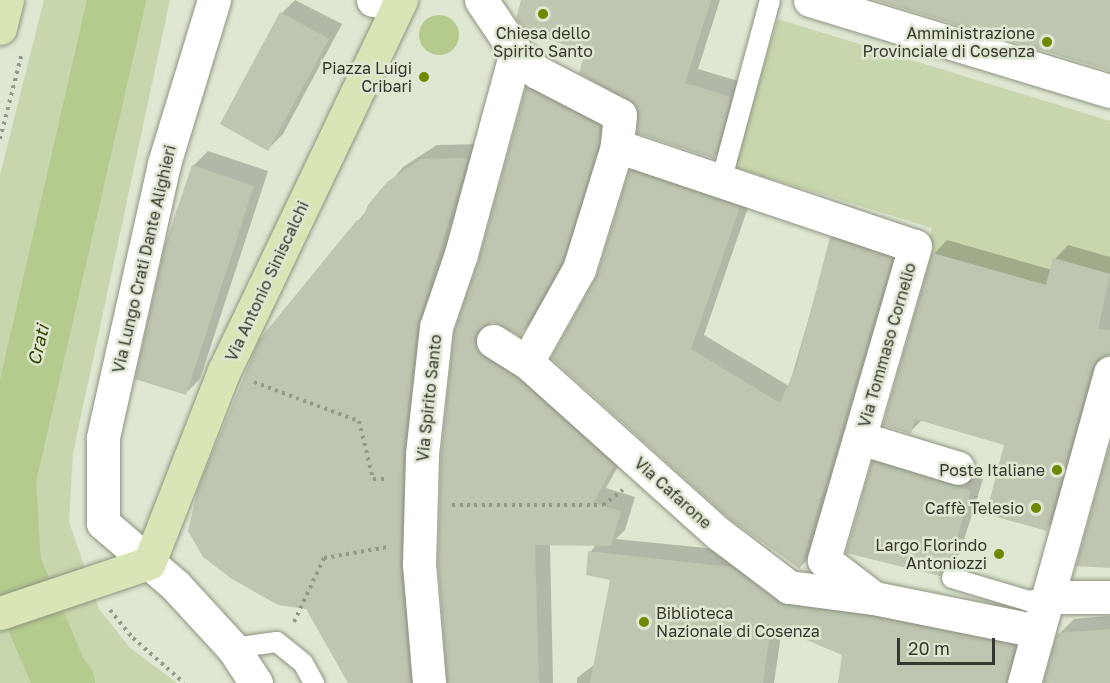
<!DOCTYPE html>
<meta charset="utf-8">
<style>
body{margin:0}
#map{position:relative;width:1110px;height:683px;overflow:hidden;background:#dfe7d2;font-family:"Golos Text",sans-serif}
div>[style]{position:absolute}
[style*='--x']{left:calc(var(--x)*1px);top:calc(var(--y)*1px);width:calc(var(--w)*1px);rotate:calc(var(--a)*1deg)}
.green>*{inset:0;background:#c7d6ac}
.water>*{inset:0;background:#b5ca8d}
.round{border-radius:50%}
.shadow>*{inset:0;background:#0003}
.stream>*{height:9px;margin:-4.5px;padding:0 4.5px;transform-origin:4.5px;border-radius:4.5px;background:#b5ca8d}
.river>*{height:58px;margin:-29px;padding:0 29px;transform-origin:29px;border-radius:29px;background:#b5ca8d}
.building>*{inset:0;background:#bec5b0}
.path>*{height:4px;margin-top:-2px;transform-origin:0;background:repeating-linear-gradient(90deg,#94998a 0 3px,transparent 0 7.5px)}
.roads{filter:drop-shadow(0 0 2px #8d9480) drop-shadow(0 0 2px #8d9480)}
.lane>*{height:20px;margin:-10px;padding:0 10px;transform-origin:10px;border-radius:10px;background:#fff}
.street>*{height:33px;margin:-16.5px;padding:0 16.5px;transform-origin:16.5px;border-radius:16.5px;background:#fff}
.secondary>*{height:33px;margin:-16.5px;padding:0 16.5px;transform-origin:16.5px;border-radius:16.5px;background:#dae5b6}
.dots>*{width:16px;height:16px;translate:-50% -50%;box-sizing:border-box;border:3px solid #dfe7d2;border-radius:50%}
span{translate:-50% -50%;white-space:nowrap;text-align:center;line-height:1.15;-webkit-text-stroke:5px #dfe7d2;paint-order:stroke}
.poi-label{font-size:16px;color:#35382f}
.right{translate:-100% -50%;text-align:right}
.left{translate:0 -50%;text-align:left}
.street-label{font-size:16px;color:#35382f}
.water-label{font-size:18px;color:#374700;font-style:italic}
.scale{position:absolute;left:897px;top:638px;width:98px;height:27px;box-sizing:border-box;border:3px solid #35382f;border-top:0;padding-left:8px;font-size:18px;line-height:21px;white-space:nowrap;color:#35382f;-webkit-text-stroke:4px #dfe7d2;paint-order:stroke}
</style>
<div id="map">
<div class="green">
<i style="clip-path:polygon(44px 0,170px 0,73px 453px,69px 522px,99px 609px,130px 648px,177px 683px,0 683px,0 175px)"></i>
<i style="clip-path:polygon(778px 19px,1110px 121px,1110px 274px,1054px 258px,1046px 285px,926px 251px,932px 228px,733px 167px)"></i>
</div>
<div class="water">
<i class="round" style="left:419px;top:15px;width:40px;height:40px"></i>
</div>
<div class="shadow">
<i style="clip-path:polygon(295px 0,342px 24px,283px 134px,268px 149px,282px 13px)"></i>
<i style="clip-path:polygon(523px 0,720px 0,698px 69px,745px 83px,729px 143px,714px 157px,638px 105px,587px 51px)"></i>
<i style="clip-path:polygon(542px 73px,614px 111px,576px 245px,534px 319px,520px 334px,493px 321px,488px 326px,497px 342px,627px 450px,606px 488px,635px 497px,625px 530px,616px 539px,746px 552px,801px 591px,1029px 631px,1030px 683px,840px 683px,843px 654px,782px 628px,774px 683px,577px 683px,577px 678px,595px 664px,612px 578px,590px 552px,597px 544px,550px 544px,553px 683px,447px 683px,439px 563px,481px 259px,527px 88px)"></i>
<i style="clip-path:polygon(481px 144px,431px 309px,434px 683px,350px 683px,307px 608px,358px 221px,403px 167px,437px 145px)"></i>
<i style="clip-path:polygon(208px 151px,268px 171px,200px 379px,185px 394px,193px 166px)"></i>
<i style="clip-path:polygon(645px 157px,753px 193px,704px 335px,789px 386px,832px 238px,846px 224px,905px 244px,813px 554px,799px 568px,732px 518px,598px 275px,631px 171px)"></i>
<i style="clip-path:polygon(947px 240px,1052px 270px,1055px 259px,1068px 245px,1110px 257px,1110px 354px,1105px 354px,1060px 516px,1046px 529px,1006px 444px,922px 420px,910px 432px,934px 254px)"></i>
<i style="clip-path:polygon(886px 450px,983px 479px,960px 553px,940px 574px,873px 462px)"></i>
<i style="clip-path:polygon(1110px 616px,1110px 683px,1045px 683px,1059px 634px,1074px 619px)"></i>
</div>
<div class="stream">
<i style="--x:0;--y:557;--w:14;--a:34"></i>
</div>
<div class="river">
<i style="--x:66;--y:683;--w:11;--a:-131"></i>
<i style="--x:59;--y:675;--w:120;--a:-113.1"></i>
<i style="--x:12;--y:565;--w:86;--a:-93.3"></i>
<i style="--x:7;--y:479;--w:491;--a:-77.1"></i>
</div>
<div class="building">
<i style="clip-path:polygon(521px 0,711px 0,685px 83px,731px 97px,715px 159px,637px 133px,636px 106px,579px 73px,585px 52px,525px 31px,516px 18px)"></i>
<i style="clip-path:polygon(875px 0,1110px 0,1110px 71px)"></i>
<i style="clip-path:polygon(280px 12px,329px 39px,268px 151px,220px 124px)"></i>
<i style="clip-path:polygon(526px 87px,600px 126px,599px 142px,562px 262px,520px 336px,493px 322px,477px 331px,474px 341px,483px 357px,516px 377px,614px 465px,593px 503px,621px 511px,611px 546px,535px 545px,539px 683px,447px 683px,438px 563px,441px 455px,454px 331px,479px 259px)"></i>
<i style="clip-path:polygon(468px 158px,417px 325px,403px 452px,400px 565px,410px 683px,348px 683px,306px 609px,278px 605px,232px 579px,203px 557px,188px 531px,198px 488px,259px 340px,357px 220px,361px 221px,368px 205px,387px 182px,421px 159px)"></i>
<i style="clip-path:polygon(192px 165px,254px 186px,186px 395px,135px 379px,164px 248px)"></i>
<i style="clip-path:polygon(629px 170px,740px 207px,691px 349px,780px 403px,797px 364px,830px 237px,892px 258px,800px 569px,731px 520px,551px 358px,597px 275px)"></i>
<i style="clip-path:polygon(932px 253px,1046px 285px,1053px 258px,1110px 274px,1098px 329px,1110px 330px,1110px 355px,1097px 359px,1092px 368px,1047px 531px,986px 514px,1004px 445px,915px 419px,911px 434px,883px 425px)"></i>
<i style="clip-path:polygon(1110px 443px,1110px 568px,1076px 566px)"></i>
<i style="clip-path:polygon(872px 461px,971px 491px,948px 567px,940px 576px,846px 553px)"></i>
<i style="clip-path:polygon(588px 551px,731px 567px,786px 605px,863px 615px,1015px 645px,1006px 683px,838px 683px,842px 655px,771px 625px,763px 683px,590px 683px,610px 580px,586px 575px)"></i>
<i style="clip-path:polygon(1110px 629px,1110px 683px,1043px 683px,1057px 633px)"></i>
</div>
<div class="path">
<i style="--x:0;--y:139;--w:89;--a:-75.7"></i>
<i style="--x:254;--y:382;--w:112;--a:20.4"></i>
<i style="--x:359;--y:421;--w:60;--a:76.4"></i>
<i style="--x:373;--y:479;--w:15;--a:0"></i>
<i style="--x:452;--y:505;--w:151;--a:0"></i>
<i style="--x:603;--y:505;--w:25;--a:-37"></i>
<i style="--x:974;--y:512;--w:16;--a:-83"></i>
<i style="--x:110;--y:610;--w:36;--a:51"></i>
<i style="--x:133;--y:638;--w:68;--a:41.4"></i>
<i style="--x:294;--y:622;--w:71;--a:-64.9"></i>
<i style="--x:324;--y:558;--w:65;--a:-9.8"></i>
</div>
<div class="roads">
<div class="lane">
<i style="--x:722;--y:178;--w:184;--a:-74.9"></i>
<i style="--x:952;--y:578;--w:80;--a:16.6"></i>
<i style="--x:1029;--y:601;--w:19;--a:-12"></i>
<i style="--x:233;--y:648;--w:44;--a:-7.8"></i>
<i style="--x:277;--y:642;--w:33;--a:39"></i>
<i style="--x:303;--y:663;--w:23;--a:61"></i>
</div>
<div class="street">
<i style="--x:214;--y:0;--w:171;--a:107"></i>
<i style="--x:164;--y:164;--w:281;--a:102.6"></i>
<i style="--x:103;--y:438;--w:85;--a:90"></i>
<i style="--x:103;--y:523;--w:95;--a:40.7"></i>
<i style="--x:175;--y:585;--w:86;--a:47.4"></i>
<i style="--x:233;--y:648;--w:42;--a:56.7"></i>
<i style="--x:373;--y:0;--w:24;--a:9"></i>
<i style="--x:481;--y:0;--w:63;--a:56.1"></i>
<i style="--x:516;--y:52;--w:29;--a:44"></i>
<i style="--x:537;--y:72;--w:93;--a:27.4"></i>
<i style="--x:620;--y:115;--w:31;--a:96"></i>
<i style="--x:617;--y:146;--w:314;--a:18.6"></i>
<i style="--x:915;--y:246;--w:327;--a:106.2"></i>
<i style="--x:824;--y:560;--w:63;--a:37.2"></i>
<i style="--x:874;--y:598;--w:167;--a:11.4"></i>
<i style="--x:810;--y:0;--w:313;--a:16.9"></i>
<i style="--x:493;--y:341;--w:40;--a:32"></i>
<i style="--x:527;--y:362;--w:258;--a:41.9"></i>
<i style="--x:719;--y:534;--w:88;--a:37.1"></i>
<i style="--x:789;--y:587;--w:86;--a:7.4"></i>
<i style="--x:527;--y:362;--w:107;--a:-60.8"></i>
<i style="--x:579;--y:269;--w:129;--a:-72.8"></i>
<i style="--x:860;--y:438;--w:102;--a:17"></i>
<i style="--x:1048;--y:597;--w:62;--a:0"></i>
<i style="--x:429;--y:683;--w:119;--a:-94.8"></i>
<i style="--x:419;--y:564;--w:110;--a:-88.4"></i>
<i style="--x:422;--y:454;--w:128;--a:-83.7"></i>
<i style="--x:436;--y:327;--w:77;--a:-71.1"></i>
<i style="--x:461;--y:254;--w:209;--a:-74.8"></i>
<i style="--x:1024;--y:683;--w:322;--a:-74.5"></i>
</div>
<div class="secondary">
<i style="--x:0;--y:28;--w:29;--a:-76"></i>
<i style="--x:0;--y:613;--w:157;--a:-18.6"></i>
<i style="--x:149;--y:563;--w:206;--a:-68.7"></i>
<i style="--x:224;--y:371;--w:411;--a:-64.5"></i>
</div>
</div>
<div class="dots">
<i style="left:543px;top:14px;background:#6c8900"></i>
<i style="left:1047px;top:42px;background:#6c8900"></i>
<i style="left:424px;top:77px;background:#6c8900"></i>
<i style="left:1057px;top:470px;background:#6c8900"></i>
<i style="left:1036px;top:508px;background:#6c8900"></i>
<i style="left:999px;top:554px;background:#6c8900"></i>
<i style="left:644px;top:622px;background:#6c8900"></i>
</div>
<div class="poi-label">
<span style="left:543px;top:42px">Chiesa dello<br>Spirito Santo</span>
<span class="right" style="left:1035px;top:42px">Amministrazione<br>Provinciale di Cosenza</span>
<span class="right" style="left:412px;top:77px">Piazza Luigi<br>Cribari</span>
<span class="right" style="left:1045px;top:470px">Poste Italiane</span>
<span class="right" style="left:1024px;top:508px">Caffè Telesio</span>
<span class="right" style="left:987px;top:554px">Largo Florindo<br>Antoniozzi</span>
<span class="left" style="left:656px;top:622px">Biblioteca<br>Nazionale di Cosenza</span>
</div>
<div class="street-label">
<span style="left:144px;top:259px;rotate:-77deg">Via Lungo Crati Dante Alighieri</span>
<span style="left:267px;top:281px;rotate:-65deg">Via Antonio Siniscalchi</span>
<span style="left:887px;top:345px;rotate:-74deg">Via Tommaso Cornelio</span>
<span style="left:429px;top:398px;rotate:-84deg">Via Spirito Santo</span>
<span style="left:673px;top:493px;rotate:42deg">Via Cafarone</span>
</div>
<div class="water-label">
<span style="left:38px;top:345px;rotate:-77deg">Crati</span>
</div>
<div class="scale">20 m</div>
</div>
